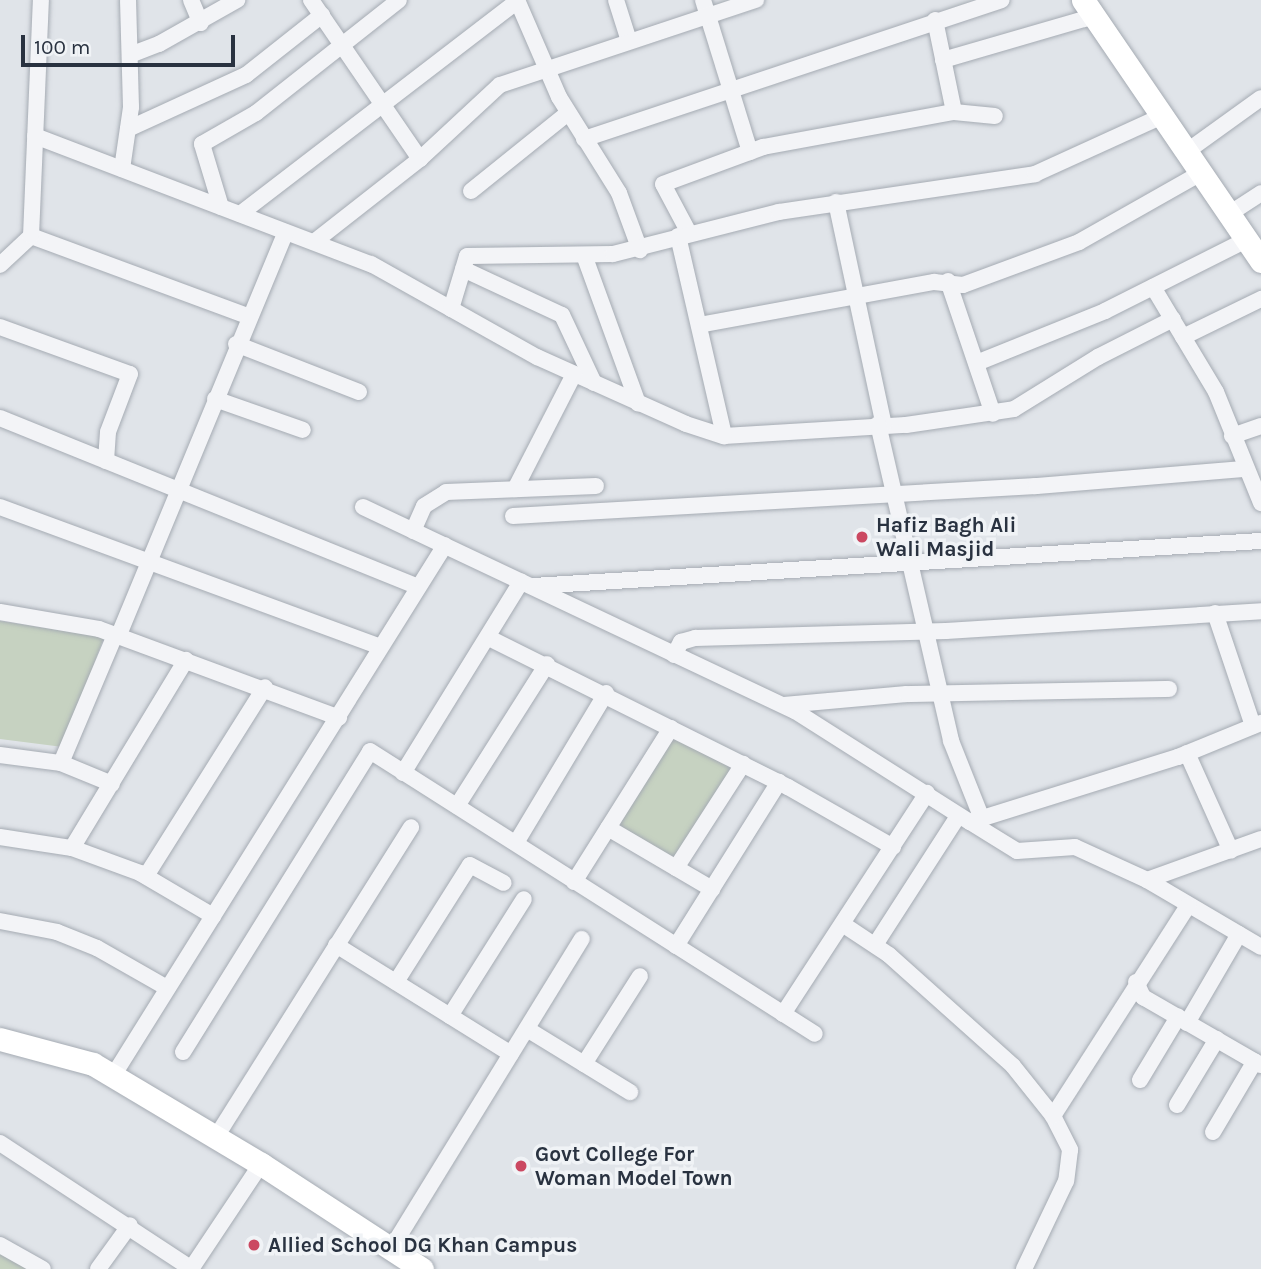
<!DOCTYPE html>
<style>
body{margin:0}
#map{position:relative;width:1261px;height:1269px;overflow:hidden;background:#e0e4e9;font-family:Karla,sans-serif}
div>[style]{position:absolute}
[style*='--x']{left:calc(var(--x)*1px);top:calc(var(--y)*1px);width:calc(var(--w)*1px);rotate:calc(var(--a)*1deg)}
.green>*{inset:0;background:#c6d2c1}
.roads{filter:drop-shadow(0 0 2px #a5abb3) drop-shadow(0 0 2px #a5abb3)}
.street>*{height:16px;margin:-8px;padding:0 8px;transform-origin:8px;border-radius:8px;background:#f3f4f7}
.secondary>*{height:23px;margin:-11.5px;padding:0 11.5px;transform-origin:11.5px;border-radius:11.5px;background:#fff}
.dots>*{width:19px;height:19px;translate:-50% -50%;box-sizing:border-box;border:4px solid #f0f3f6;border-radius:50%}
span{translate:-50% -50%;white-space:nowrap;text-align:center;line-height:1.15;-webkit-text-stroke:7px #f0f3f6;paint-order:stroke}
.poi-label{font-size:21px;color:#293240;font-weight:700}
.left{translate:0 -50%;text-align:left}
.scale{position:absolute;left:21px;top:35px;width:214px;height:32px;box-sizing:border-box;border:4px solid #293240;border-top:0;padding-left:9px;font-size:21px;line-height:24px;white-space:nowrap;color:#293240;-webkit-text-stroke:5px #f0f3f6;paint-order:stroke}
</style>
<div id="map">
<div class="green">
<i style="clip-path:polygon(0 621px,104px 637px,63px 747px,0 739px)"></i>
<i style="clip-path:polygon(673px 735px,734px 768px,674px 861px,618px 826px)"></i>
<i style="clip-path:polygon(0 1251px,31px 1269px,0 1269px)"></i>
</div>
<div class="roads">
<div class="street">
<i style="--x:191;--y:0;--w:25;--a:67"></i>
<i style="--x:311;--y:0;--w:193;--a:55.6"></i>
<i style="--x:517;--y:0;--w:106;--a:66.6"></i>
<i style="--x:559;--y:97;--w:113;--a:58"></i>
<i style="--x:619;--y:193;--w:61;--a:69.8"></i>
<i style="--x:616;--y:0;--w:43;--a:72.4"></i>
<i style="--x:703;--y:0;--w:159;--a:72.8"></i>
<i style="--x:935;--y:20;--w:94;--a:78.3"></i>
<i style="--x:130;--y:55;--w:31;--a:-21"></i>
<i style="--x:159;--y:44;--w:90;--a:-29.4"></i>
<i style="--x:943;--y:60;--w:157;--a:-16.2"></i>
<i style="--x:128;--y:129;--w:130;--a:-24.6"></i>
<i style="--x:246;--y:75;--w:97;--a:-38.3"></i>
<i style="--x:35;--y:136;--w:360;--a:20.9"></i>
<i style="--x:371;--y:264;--w:190;--a:29.3"></i>
<i style="--x:537;--y:357;--w:163;--a:24.2"></i>
<i style="--x:686;--y:424;--w:40;--a:18"></i>
<i style="--x:724;--y:436;--w:182;--a:-3.5"></i>
<i style="--x:906;--y:425;--w:109;--a:-8.4"></i>
<i style="--x:1014;--y:409;--w:99;--a:-31.8"></i>
<i style="--x:1098;--y:357;--w:84;--a:-26.9"></i>
<i style="--x:584;--y:139;--w:440;--a:-18.4"></i>
<i style="--x:1186;--y:152;--w:92;--a:-35.8"></i>
<i style="--x:122;--y:169;--w:63;--a:-81.7"></i>
<i style="--x:131;--y:107;--w:107;--a:-91.6"></i>
<i style="--x:471;--y:191;--w:124;--a:-38.8"></i>
<i style="--x:836;--y:202;--w:228;--a:77.9"></i>
<i style="--x:221;--y:207;--w:66;--a:-106.8"></i>
<i style="--x:202;--y:144;--w:62;--a:-29.9"></i>
<i style="--x:256;--y:113;--w:182;--a:-38.3"></i>
<i style="--x:240;--y:214;--w:350;--a:-37.5"></i>
<i style="--x:1229;--y:214;--w:38;--a:-33"></i>
<i style="--x:689;--y:233;--w:55;--a:-118"></i>
<i style="--x:663;--y:184;--w:107;--a:-20.3"></i>
<i style="--x:763;--y:147;--w:194;--a:-10.4"></i>
<i style="--x:954;--y:112;--w:41;--a:5.6"></i>
<i style="--x:31;--y:236;--w:230;--a:20.3"></i>
<i style="--x:678;--y:236;--w:205;--a:77"></i>
<i style="--x:314;--y:242;--w:135;--a:-38.1"></i>
<i style="--x:420;--y:159;--w:109;--a:-42.8"></i>
<i style="--x:500;--y:85;--w:270;--a:-18.4"></i>
<i style="--x:584;--y:255;--w:158;--a:70"></i>
<i style="--x:0;--y:265;--w:42;--a:-43.1"></i>
<i style="--x:31;--y:236;--w:236;--a:-87.6"></i>
<i style="--x:463;--y:269;--w:109;--a:24.9"></i>
<i style="--x:562;--y:315;--w:75;--a:64.8"></i>
<i style="--x:948;--y:281;--w:140;--a:71.3"></i>
<i style="--x:1153;--y:287;--w:122;--a:59"></i>
<i style="--x:1216;--y:392;--w:120;--a:67.9"></i>
<i style="--x:451;--y:309;--w:55;--a:-73.2"></i>
<i style="--x:467;--y:256;--w:146;--a:-0.8"></i>
<i style="--x:613;--y:254;--w:171;--a:-14.2"></i>
<i style="--x:779;--y:212;--w:259;--a:-8.4"></i>
<i style="--x:1035;--y:174;--w:140;--a:-24.5"></i>
<i style="--x:699;--y:325;--w:239;--a:-10.4"></i>
<i style="--x:934;--y:282;--w:29;--a:6"></i>
<i style="--x:963;--y:285;--w:124;--a:-20.3"></i>
<i style="--x:1079;--y:242;--w:140;--a:-29.5"></i>
<i style="--x:0;--y:327;--w:138;--a:19.9"></i>
<i style="--x:130;--y:374;--w:62;--a:110.8"></i>
<i style="--x:108;--y:432;--w:29;--a:94"></i>
<i style="--x:1183;--y:337;--w:87;--a:-26"></i>
<i style="--x:236;--y:344;--w:132;--a:21.3"></i>
<i style="--x:979;--y:362;--w:136;--a:-22"></i>
<i style="--x:1105;--y:311;--w:158;--a:-26.7"></i>
<i style="--x:215;--y:399;--w:93;--a:19.4"></i>
<i style="--x:0;--y:418;--w:451;--a:22"></i>
<i style="--x:878;--y:424;--w:325;--a:77"></i>
<i style="--x:951;--y:741;--w:84;--a:68.3"></i>
<i style="--x:1232;--y:436;--w:31;--a:-19"></i>
<i style="--x:515;--y:489;--w:129;--a:-62.8"></i>
<i style="--x:0;--y:507;--w:405;--a:20.2"></i>
<i style="--x:363;--y:507;--w:478;--a:25.3"></i>
<i style="--x:795;--y:711;--w:207;--a:32.4"></i>
<i style="--x:970;--y:822;--w:218;--a:-17.4"></i>
<i style="--x:1178;--y:757;--w:90;--a:-22.3"></i>
<i style="--x:513;--y:516;--w:524;--a:-3.28"></i>
<i style="--x:1036;--y:486;--w:209;--a:-4.7"></i>
<i style="--x:413;--y:531;--w:27;--a:-66"></i>
<i style="--x:424;--y:506;--w:26;--a:-32"></i>
<i style="--x:446;--y:492;--w:150;--a:-2.3"></i>
<i style="--x:533;--y:586;--w:729;--a:-3.54"></i>
<i style="--x:0;--y:612;--w:100;--a:9.7"></i>
<i style="--x:99;--y:629;--w:256;--a:20.3"></i>
<i style="--x:1215;--y:613;--w:119;--a:71.4"></i>
<i style="--x:118;--y:637;--w:438;--a:-67.5"></i>
<i style="--x:489;--y:638;--w:334;--a:26.5"></i>
<i style="--x:788;--y:787;--w:121;--a:29.7"></i>
<i style="--x:674;--y:655;--w:15;--a:-62"></i>
<i style="--x:681;--y:642;--w:15;--a:-16"></i>
<i style="--x:695;--y:638;--w:251;--a:-1.6"></i>
<i style="--x:946;--y:631;--w:316;--a:-3.6"></i>
<i style="--x:784;--y:705;--w:123;--a:-5.1"></i>
<i style="--x:907;--y:694;--w:262;--a:-1.1"></i>
<i style="--x:1187;--y:753;--w:107;--a:65.8"></i>
<i style="--x:0;--y:755;--w:62;--a:7.5"></i>
<i style="--x:61;--y:763;--w:55;--a:22.4"></i>
<i style="--x:61;--y:763;--w:139;--a:-67.1"></i>
<i style="--x:403;--y:773;--w:225;--a:-58.3"></i>
<i style="--x:457;--y:806;--w:168;--a:-57.6"></i>
<i style="--x:970;--y:822;--w:55;--a:31.7"></i>
<i style="--x:1017;--y:851;--w:58;--a:-3.9"></i>
<i style="--x:1075;--y:847;--w:79;--a:24.6"></i>
<i style="--x:1147;--y:880;--w:132;--a:30.4"></i>
<i style="--x:608;--y:828;--w:121;--a:30.4"></i>
<i style="--x:0;--y:837;--w:73;--a:8.7"></i>
<i style="--x:72;--y:848;--w:72;--a:20.2"></i>
<i style="--x:140;--y:873;--w:85;--a:30.5"></i>
<i style="--x:516;--y:843;--w:175;--a:-59"></i>
<i style="--x:72;--y:848;--w:220;--a:-58.8"></i>
<i style="--x:676;--y:868;--w:124;--a:-57.2"></i>
<i style="--x:146;--y:876;--w:223;--a:-57.8"></i>
<i style="--x:1147;--y:880;--w:121;--a:-19.8"></i>
<i style="--x:574;--y:882;--w:182;--a:-57.8"></i>
<i style="--x:0;--y:921;--w:58;--a:10.9"></i>
<i style="--x:57;--y:932;--w:43;--a:21.8"></i>
<i style="--x:97;--y:948;--w:81;--a:29.7"></i>
<i style="--x:844;--y:925;--w:54;--a:33.7"></i>
<i style="--x:889;--y:955;--w:166;--a:41.8"></i>
<i style="--x:1013;--y:1066;--w:64;--a:51.3"></i>
<i style="--x:1053;--y:1116;--w:38;--a:63"></i>
<i style="--x:1070;--y:1150;--w:31;--a:97"></i>
<i style="--x:1066;--y:1181;--w:98;--a:115.5"></i>
<i style="--x:336;--y:945;--w:206;--a:31.9"></i>
<i style="--x:875;--y:945;--w:151;--a:-57.2"></i>
<i style="--x:676;--y:946;--w:194;--a:-57.9"></i>
<i style="--x:396;--y:982;--w:138;--a:-57.7"></i>
<i style="--x:470;--y:865;--w:38;--a:28"></i>
<i style="--x:1136;--y:982;--w:17;--a:65"></i>
<i style="--x:1143;--y:997;--w:136;--a:30"></i>
<i style="--x:783;--y:1014;--w:264;--a:-56.9"></i>
<i style="--x:450;--y:1016;--w:138;--a:-57.7"></i>
<i style="--x:1187;--y:1023;--w:103;--a:-59.7"></i>
<i style="--x:527;--y:1029;--w:121;--a:31.5"></i>
<i style="--x:183;--y:1052;--w:354;--a:-58.1"></i>
<i style="--x:370;--y:751;--w:527;--a:32.45"></i>
<i style="--x:584;--y:1064;--w:104;--a:-57.5"></i>
<i style="--x:113;--y:1076;--w:626;--a:-57.98"></i>
<i style="--x:1140;--y:1080;--w:74;--a:-58.9"></i>
<i style="--x:1177;--y:1105;--w:77;--a:-58.8"></i>
<i style="--x:1053;--y:1116;--w:250;--a:-57.3"></i>
<i style="--x:1213;--y:1132;--w:82;--a:-59.4"></i>
<i style="--x:216;--y:1137;--w:366;--a:-57.8"></i>
<i style="--x:0;--y:1143;--w:230;--a:33.3"></i>
<i style="--x:0;--y:1245;--w:49;--a:29.2"></i>
<i style="--x:391;--y:1249;--w:364;--a:-58.4"></i>
<i style="--x:98;--y:1269;--w:54;--a:-54"></i>
<i style="--x:191;--y:1269;--w:126;--a:-56.3"></i>
</div>
<div class="secondary">
<i style="--x:1083;--y:0;--w:316;--a:55.7"></i>
<i style="--x:0;--y:1039;--w:96;--a:15"></i>
<i style="--x:93;--y:1064;--w:196;--a:30.8"></i>
<i style="--x:261;--y:1164;--w:192;--a:33.1"></i>
</div>
</div>
<div class="dots">
<i style="left:862px;top:537px;background:#cb4861"></i>
<i style="left:521px;top:1166px;background:#cb4861"></i>
<i style="left:254px;top:1245px;background:#cb4861"></i>
</div>
<div class="poi-label">
<span class="left" style="left:876px;top:537px">Hafiz Bagh Ali<br>Wali Masjid</span>
<span class="left" style="left:535px;top:1166px">Govt College For<br>Woman Model Town</span>
<span class="left" style="left:268px;top:1245px">Allied School DG Khan Campus</span>
</div>
<div class="scale">100 m</div>
</div>
